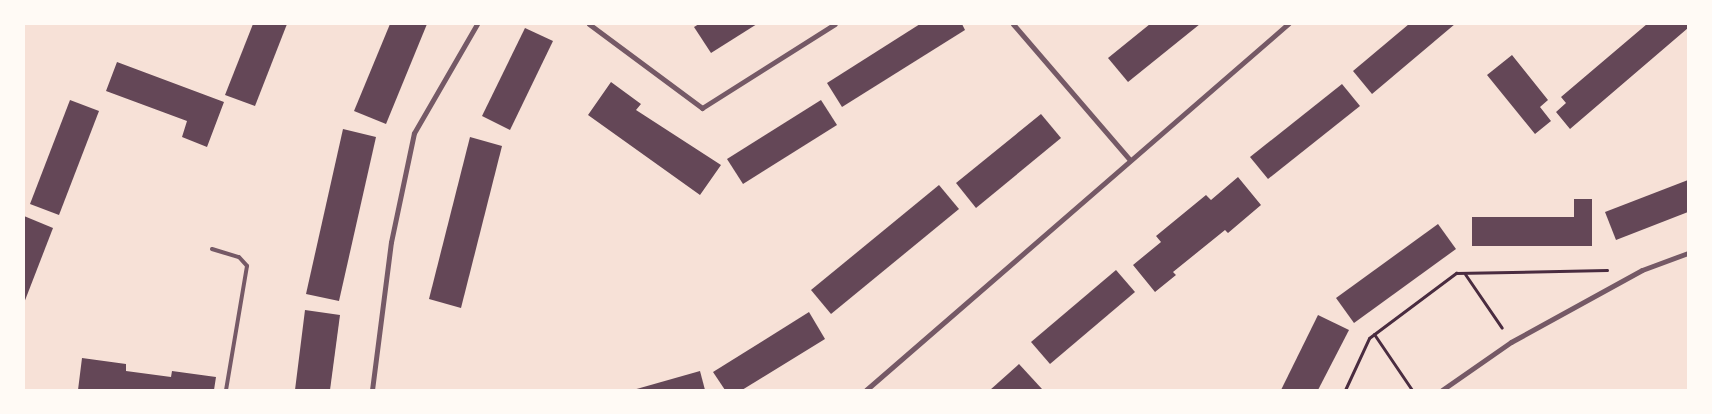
<!DOCTYPE html>
<style>
body{margin:0}
#map{position:relative;width:1712px;height:414px;overflow:hidden;background:#f7e1d7;font-family:Bitter,serif}
div>[style]{position:absolute}
[style*='--x']{left:calc(var(--x)*1px);top:calc(var(--y)*1px);width:calc(var(--w)*1px);rotate:calc(var(--a)*1deg)}
.building>*{inset:0;background:#644757}
.path>*{height:3px;margin:-1.5px;padding:0 1.5px;transform-origin:1.5px;border-radius:1.5px;background:#4a2c40}
.service>*{height:4px;margin:-2px;padding:0 2px;transform-origin:2px;border-radius:2px;background:#755966}
.minor>*{height:5px;margin:-2.5px;padding:0 2.5px;transform-origin:2.5px;border-radius:2.5px;background:#755966}
span{translate:-50% -50%;white-space:nowrap;text-align:center;line-height:1.15;-webkit-text-stroke:5px #fffaf5;paint-order:stroke}
.frame{position:absolute;inset:0;border:25px solid #fffaf5;pointer-events:none}
</style>
<div id="map">
<div class="building">
<i style="clip-path:polygon(253px 24px,287px 24px,255px 106px,225px 95px)"></i>
<i style="clip-path:polygon(390px 24px,427px 24px,386px 124px,354px 111px)"></i>
<i style="clip-path:polygon(699px 24px,757px 24px,711px 53px,694px 27px)"></i>
<i style="clip-path:polygon(920px 24px,962px 24px,965px 30px,842px 107px,827px 83px)"></i>
<i style="clip-path:polygon(1150px 24px,1200px 24px,1128px 82px,1108px 58px)"></i>
<i style="clip-path:polygon(1409px 24px,1455px 24px,1372px 94px,1353px 71px)"></i>
<i style="clip-path:polygon(1647px 24px,1688px 24px,1688px 28px,1570px 129px,1556px 112px,1566px 103px,1561px 97px)"></i>
<i style="clip-path:polygon(525px 28px,553px 41px,510px 130px,482px 116px)"></i>
<i style="clip-path:polygon(1512px 55px,1548px 100px,1540px 107px,1551px 121px,1535px 134px,1487px 75px)"></i>
<i style="clip-path:polygon(117px 62px,224px 102px,207px 147px,182px 137px,187px 121px,106px 91px)"></i>
<i style="clip-path:polygon(611px 82px,641px 104px,636px 110px,721px 165px,700px 195px,588px 115px)"></i>
<i style="clip-path:polygon(1342px 84px,1360px 106px,1268px 179px,1250px 157px)"></i>
<i style="clip-path:polygon(70px 100px,99px 111px,59px 215px,30px 204px)"></i>
<i style="clip-path:polygon(821px 100px,837px 125px,743px 184px,727px 159px)"></i>
<i style="clip-path:polygon(1041px 114px,1061px 138px,976px 208px,956px 183px)"></i>
<i style="clip-path:polygon(343px 129px,376px 137px,339px 301px,306px 294px)"></i>
<i style="clip-path:polygon(470px 137px,502px 146px,461px 308px,429px 299px)"></i>
<i style="clip-path:polygon(1238px 177px,1261px 205px,1228px 233px,1225px 230px,1173px 272px,1176px 275px,1155px 292px,1133px 265px,1161px 242px,1156px 236px,1206px 195px,1211px 200px)"></i>
<i style="clip-path:polygon(1688px 180px,1688px 212px,1616px 240px,1605px 212px)"></i>
<i style="clip-path:polygon(939px 185px,959px 209px,831px 314px,811px 290px)"></i>
<i style="clip-path:polygon(1574px 199px,1592px 199px,1592px 246px,1472px 246px,1472px 217px,1574px 217px)"></i>
<i style="clip-path:polygon(24px 216px,53px 228px,24px 303px)"></i>
<i style="clip-path:polygon(1438px 224px,1456px 249px,1354px 323px,1336px 298px)"></i>
<i style="clip-path:polygon(1116px 270px,1135px 292px,1050px 364px,1031px 342px)"></i>
<i style="clip-path:polygon(305px 310px,340px 315px,330px 390px,295px 390px)"></i>
<i style="clip-path:polygon(809px 312px,825px 339px,742px 390px,725px 390px,713px 372px)"></i>
<i style="clip-path:polygon(1318px 315px,1349px 330px,1318px 390px,1281px 390px)"></i>
<i style="clip-path:polygon(82px 358px,126px 364px,126px 371px,171px 377px,172px 371px,216px 377px,214px 390px,78px 390px)"></i>
<i style="clip-path:polygon(1019px 364px,1042px 389px,990px 390px)"></i>
<i style="clip-path:polygon(700px 371px,705px 390px,633px 390px)"></i>
</div>
<div class="path">
<i style="--x:1465;--y:274;--w:65;--a:55.6"></i>
<i style="--x:1374;--y:334;--w:68;--a:55.8"></i>
<i style="--x:1345;--y:390;--w:57;--a:-65.2"></i>
<i style="--x:1369;--y:338;--w:109;--a:-36.8"></i>
<i style="--x:1456;--y:273;--w:151;--a:-1.1"></i>
</div>
<div class="service">
<i style="--x:212;--y:249;--w:28;--a:17"></i>
<i style="--x:239;--y:257;--w:12;--a:48"></i>
<i style="--x:247;--y:266;--w:126;--a:99.6"></i>
</div>
<div class="minor">
<i style="--x:589;--y:24;--w:141;--a:36.6"></i>
<i style="--x:702;--y:108;--w:157;--a:-32.3"></i>
<i style="--x:1013;--y:24;--w:179;--a:49.3"></i>
<i style="--x:372;--y:390;--w:149;--a:-82.7"></i>
<i style="--x:391;--y:242;--w:111;--a:-78.1"></i>
<i style="--x:414;--y:133;--w:126;--a:-60"></i>
<i style="--x:866;--y:390;--w:559;--a:-40.94"></i>
<i style="--x:1442;--y:390;--w:84;--a:-34.8"></i>
<i style="--x:1511;--y:342;--w:149;--a:-28.8"></i>
<i style="--x:1642;--y:270;--w:49;--a:-20.3"></i>
</div>
<div class="frame"></div>
</div>
